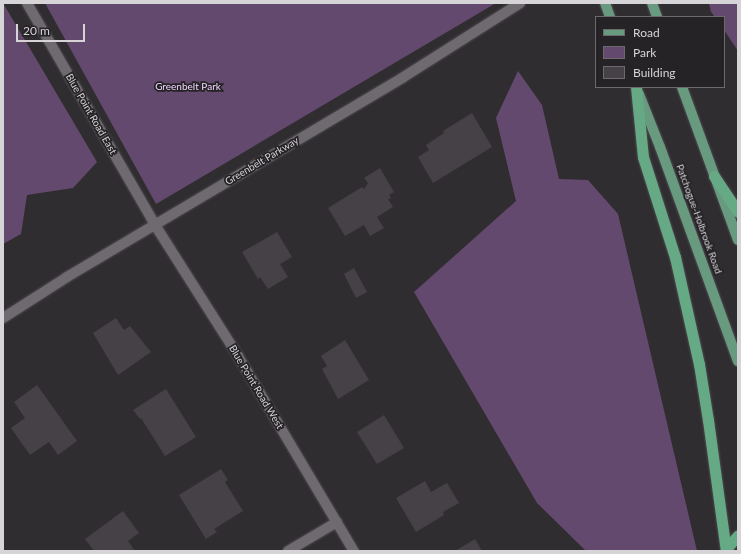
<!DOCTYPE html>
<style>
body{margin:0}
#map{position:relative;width:741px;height:554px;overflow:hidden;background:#302d31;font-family:Lato,sans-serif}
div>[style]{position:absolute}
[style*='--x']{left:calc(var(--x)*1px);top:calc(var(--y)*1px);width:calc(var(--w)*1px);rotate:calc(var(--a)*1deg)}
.green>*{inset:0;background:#63496d}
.building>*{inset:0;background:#454146}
.roads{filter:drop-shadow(0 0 1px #4d4a4e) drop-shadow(0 0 1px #4d4a4e)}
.minor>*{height:10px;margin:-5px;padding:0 5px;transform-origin:5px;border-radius:5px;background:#6e6a6f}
.primary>*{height:10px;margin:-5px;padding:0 5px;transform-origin:5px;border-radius:5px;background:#679a7f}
.trunk>*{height:11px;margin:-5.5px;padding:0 5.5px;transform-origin:5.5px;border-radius:5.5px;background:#65aa84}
span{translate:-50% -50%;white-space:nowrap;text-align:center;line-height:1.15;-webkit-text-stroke:3.5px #262327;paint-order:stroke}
.park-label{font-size:10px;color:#f1d6fd}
.street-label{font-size:10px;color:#d6d4d7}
.frame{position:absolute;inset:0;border:4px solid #d6d4d7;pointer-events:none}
.legend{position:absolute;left:595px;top:16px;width:130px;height:72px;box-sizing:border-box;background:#262327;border:1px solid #6c6a6d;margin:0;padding:5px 7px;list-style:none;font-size:12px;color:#d6d4d7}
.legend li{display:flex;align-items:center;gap:8px;height:20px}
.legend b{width:20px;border:1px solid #6c6a6d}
.scale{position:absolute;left:16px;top:24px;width:69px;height:18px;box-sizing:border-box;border:2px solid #d6d4d7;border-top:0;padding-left:5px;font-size:12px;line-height:14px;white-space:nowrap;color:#d6d4d7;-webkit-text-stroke:3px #262327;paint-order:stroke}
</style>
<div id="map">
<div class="green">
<i style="clip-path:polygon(3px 3px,97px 162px,73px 188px,27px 195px,21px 234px,3px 244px)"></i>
<i style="clip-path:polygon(45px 3px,496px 3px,156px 204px)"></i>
<i style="clip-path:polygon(709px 3px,738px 3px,738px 51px,724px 30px,724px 17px,715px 17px,711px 12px)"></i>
<i style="clip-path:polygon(518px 71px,542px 105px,559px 179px,588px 180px,618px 214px,697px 551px,586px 551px,537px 503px,414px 292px,516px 201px,496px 118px)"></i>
</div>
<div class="building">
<i style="clip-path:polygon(472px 113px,492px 147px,433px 183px,418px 157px,429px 150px,426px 145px,444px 133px,443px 131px)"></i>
<i style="clip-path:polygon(380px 168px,394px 192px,389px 195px,391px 198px,388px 199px,393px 207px,377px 217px,384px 228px,370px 236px,364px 225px,345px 236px,328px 208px,362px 187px,364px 189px,368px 183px,364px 178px)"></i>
<i style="clip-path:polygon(277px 232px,292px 257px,280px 264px,288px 277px,268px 289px,260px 277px,258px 279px,242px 252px)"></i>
<i style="clip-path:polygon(354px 268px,367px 292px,356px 298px,344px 274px)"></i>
<i style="clip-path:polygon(116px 318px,124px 330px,130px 326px,151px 352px,118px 375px,93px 333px)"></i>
<i style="clip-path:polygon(345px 340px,369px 380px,338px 399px,322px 369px,327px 366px,321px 356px)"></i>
<i style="clip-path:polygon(37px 385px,77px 441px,58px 455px,49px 442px,30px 455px,11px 428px,25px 418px,14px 402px)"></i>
<i style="clip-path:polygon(166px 389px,196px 437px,165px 456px,141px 418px,140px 419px,133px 410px)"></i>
<i style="clip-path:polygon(384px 415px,404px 448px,377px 464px,357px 432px)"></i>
<i style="clip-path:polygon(221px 469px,228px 480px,225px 482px,243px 511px,214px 529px,217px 532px,206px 539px,179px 495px)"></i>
<i style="clip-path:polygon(425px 481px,431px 492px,447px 483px,459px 503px,443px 512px,444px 515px,416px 532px,396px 498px)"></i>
<i style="clip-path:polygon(123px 511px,139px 533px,128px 541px,135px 551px,94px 551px,85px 539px)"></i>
<i style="clip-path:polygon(475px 539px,482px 551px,455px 551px)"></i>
</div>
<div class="roads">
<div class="minor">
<i style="--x:27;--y:3;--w:256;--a:60"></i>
<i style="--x:155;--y:225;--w:155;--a:57.6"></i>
<i style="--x:238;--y:356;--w:227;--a:59.3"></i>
<i style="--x:3;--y:318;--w:76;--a:-32.6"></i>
<i style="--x:67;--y:277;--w:390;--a:-30.7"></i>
<i style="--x:402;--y:78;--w:140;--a:-32.4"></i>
<i style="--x:288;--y:551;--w:57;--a:-30.6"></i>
</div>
<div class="primary">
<i style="--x:605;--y:3;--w:15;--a:70"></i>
<i style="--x:652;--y:3;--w:15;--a:70"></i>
<i style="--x:682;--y:87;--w:163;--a:69.9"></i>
<i style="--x:639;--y:94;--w:57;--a:68.4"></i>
<i style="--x:660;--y:147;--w:228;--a:70"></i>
</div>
<div class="trunk">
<i style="--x:636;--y:87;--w:70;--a:84.3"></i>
<i style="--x:643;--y:157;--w:105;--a:72.3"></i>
<i style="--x:675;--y:257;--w:110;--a:77.4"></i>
<i style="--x:699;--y:364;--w:57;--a:80.9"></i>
<i style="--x:708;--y:420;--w:132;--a:82.2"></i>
<i style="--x:714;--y:176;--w:43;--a:56.3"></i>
<i style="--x:726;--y:549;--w:18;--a:-49"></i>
</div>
</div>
<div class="park-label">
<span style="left:188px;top:87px">Greenbelt Park</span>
</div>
<div class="street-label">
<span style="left:91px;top:114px;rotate:60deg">Blue Point Road East</span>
<span style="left:262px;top:161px;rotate:-31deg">Greenbelt Parkway</span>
<span style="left:699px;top:219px;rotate:70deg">Patchogue-Holbrook Road</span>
<span style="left:256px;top:387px;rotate:59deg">Blue Point Road West</span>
</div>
<div class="frame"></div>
<ul class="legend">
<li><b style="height:5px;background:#679a7f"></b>Road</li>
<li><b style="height:11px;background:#63496d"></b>Park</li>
<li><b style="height:11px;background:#454146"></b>Building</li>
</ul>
<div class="scale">20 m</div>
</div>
